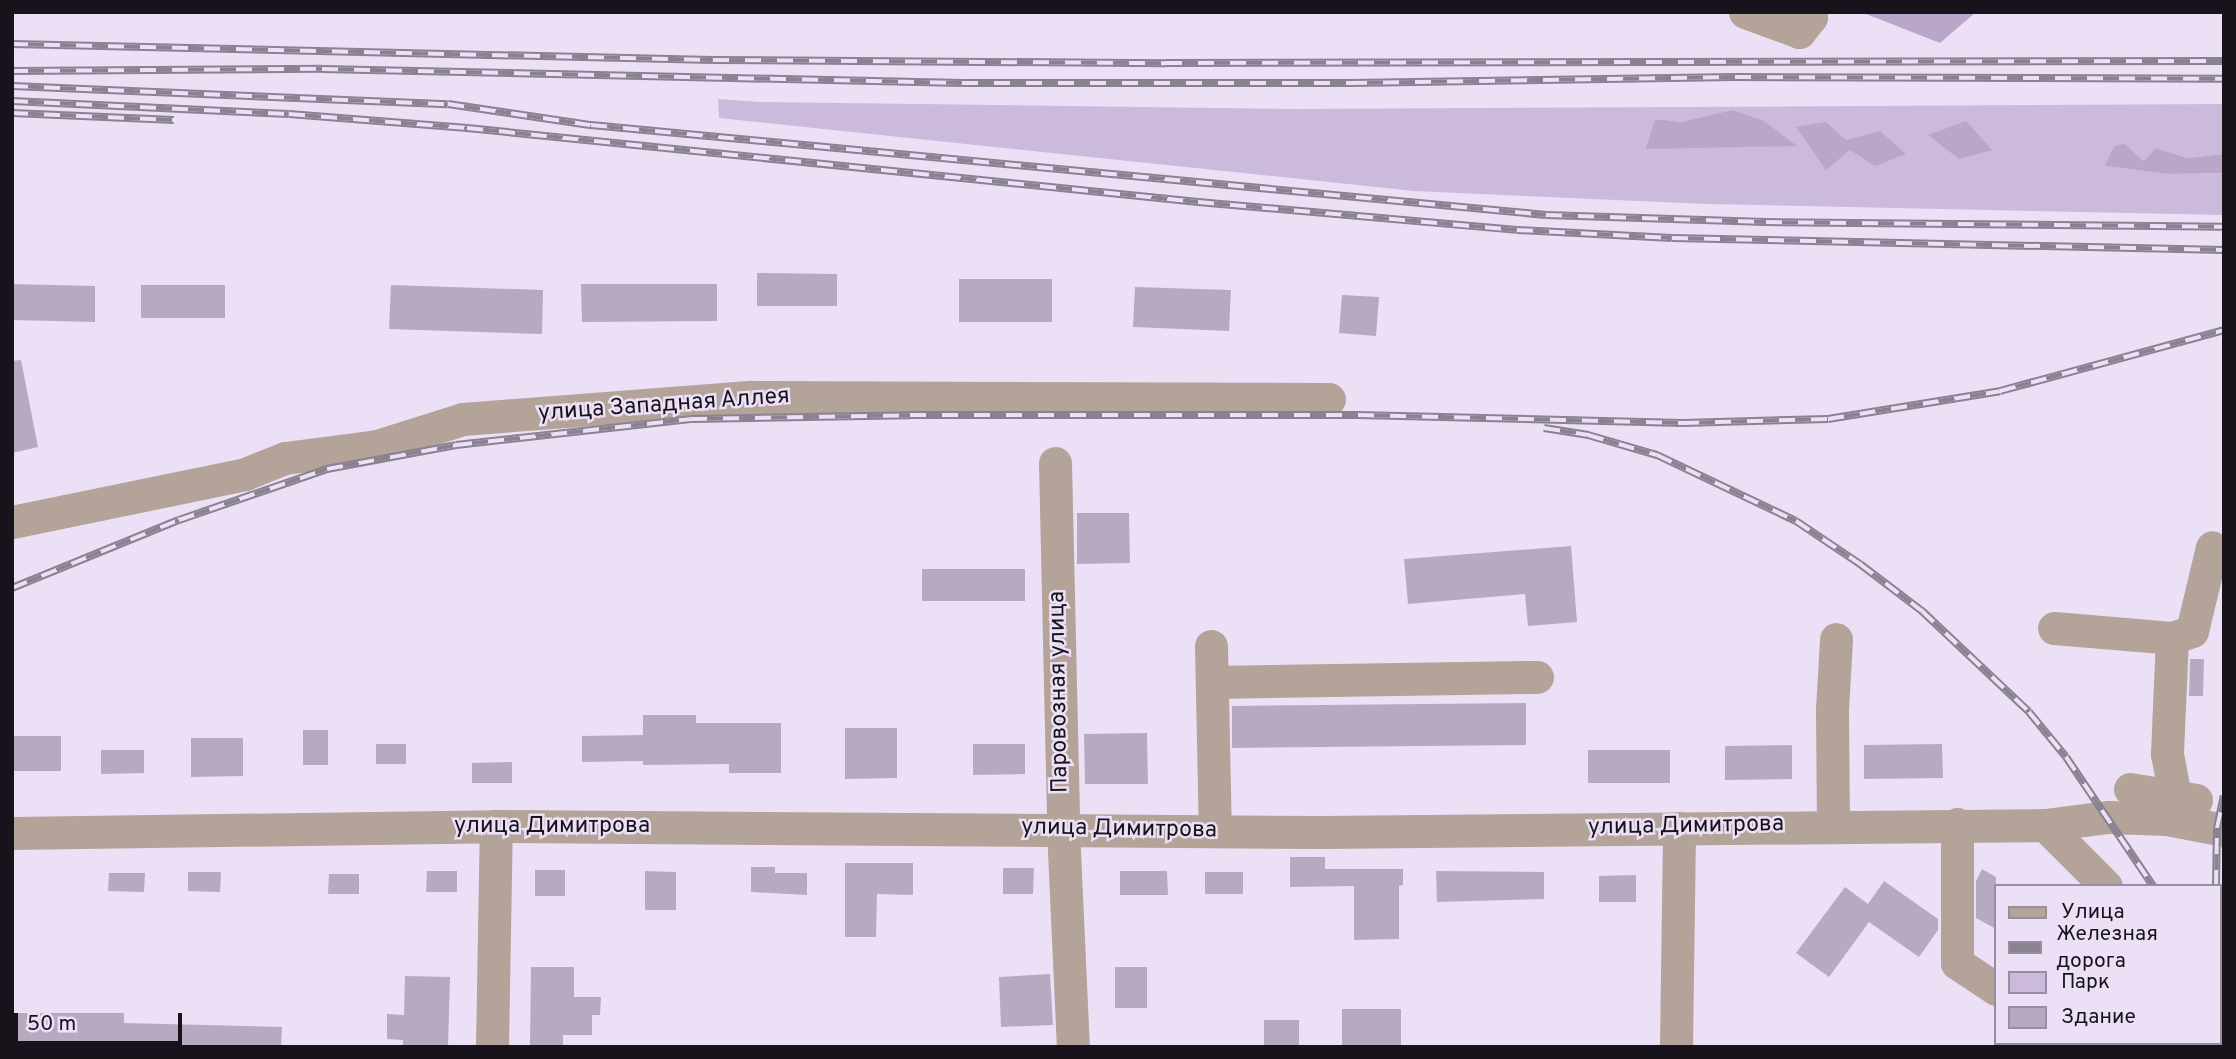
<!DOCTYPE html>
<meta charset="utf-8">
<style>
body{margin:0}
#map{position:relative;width:2236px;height:1059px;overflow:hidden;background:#ece0f7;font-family:Overpass,sans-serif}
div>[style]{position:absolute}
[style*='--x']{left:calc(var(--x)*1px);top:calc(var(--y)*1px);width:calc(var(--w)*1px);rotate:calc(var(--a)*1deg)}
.green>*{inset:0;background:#ccbadc}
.forest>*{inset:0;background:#b9a6c9}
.building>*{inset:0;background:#b6aac0}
.minor>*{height:33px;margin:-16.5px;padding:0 16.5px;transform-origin:16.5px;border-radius:16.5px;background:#b3a398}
.rail>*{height:8px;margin-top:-4px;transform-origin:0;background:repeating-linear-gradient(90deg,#ece0f7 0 16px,#8a8191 0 32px);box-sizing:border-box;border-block:2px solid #8a8191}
span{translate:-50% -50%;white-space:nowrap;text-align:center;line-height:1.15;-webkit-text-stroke:5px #ece0f7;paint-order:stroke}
.street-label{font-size:23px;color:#18131b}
.frame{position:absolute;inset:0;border:14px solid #18131b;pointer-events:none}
.legend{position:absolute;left:1994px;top:884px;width:228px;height:161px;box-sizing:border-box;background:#ece0f7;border:2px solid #978e9f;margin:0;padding:9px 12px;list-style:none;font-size:21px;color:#18131b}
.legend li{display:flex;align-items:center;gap:14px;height:35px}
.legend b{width:35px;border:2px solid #978e9f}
.scale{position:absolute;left:14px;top:1013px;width:168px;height:32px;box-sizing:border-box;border:4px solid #18131b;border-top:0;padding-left:9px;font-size:21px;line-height:24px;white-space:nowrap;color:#18131b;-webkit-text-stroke:5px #ece0f7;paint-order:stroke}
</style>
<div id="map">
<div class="green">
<i style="clip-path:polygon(evenodd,718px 99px,760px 102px,1297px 109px,2224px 104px,2224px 154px,2188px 158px,2156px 148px,2143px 161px,2106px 166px,2168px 174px,2224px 173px,2224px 215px,1707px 204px,1414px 191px,719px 118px,718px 99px,1655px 119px,1682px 122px,1754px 119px,1764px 121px,1647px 149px,1655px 119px)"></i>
</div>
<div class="forest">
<i style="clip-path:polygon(1861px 12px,1976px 12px,1940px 43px)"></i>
<i style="clip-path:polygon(1733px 110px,1764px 121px,1797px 146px,1646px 149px,1655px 119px,1682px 122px)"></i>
<i style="clip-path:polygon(1966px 121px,1992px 150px,1959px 159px,1928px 135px)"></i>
<i style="clip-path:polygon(1826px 122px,1846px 140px,1880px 131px,1906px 154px,1875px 166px,1850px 150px,1826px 170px,1796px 127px)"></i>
<i style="clip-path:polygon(2125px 144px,2143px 161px,2156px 148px,2188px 158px,2224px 154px,2224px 173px,2168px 174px,2105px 166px,2114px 146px)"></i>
</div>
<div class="building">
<i style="clip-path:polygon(757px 273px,837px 274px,837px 306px,757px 306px)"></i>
<i style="clip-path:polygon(959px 279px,1052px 279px,1052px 322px,959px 322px)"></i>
<i style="clip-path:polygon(12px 284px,95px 286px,95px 322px,12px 320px)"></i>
<i style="clip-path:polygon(581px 284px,717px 284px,717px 321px,582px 322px)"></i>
<i style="clip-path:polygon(141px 285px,225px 285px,225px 318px,141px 318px)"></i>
<i style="clip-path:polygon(391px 285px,543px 290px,542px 334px,389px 329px)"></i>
<i style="clip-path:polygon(1135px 287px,1231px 290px,1229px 331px,1133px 327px)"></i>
<i style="clip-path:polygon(1342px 295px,1379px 297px,1376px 336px,1339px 333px)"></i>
<i style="clip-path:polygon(21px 360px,38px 447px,12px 453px,12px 361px)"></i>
<i style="clip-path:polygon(1077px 513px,1129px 513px,1130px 563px,1077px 564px)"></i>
<i style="clip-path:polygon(1571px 546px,1577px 622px,1528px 626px,1525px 594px,1408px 604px,1404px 559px)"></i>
<i style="clip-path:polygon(922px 569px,1025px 569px,1025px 601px,922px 601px)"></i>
<i style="clip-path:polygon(2190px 659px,2204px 659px,2203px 696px,2189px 696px)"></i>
<i style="clip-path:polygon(1526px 703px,1526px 745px,1232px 748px,1232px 706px)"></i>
<i style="clip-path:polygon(643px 715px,696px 715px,696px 723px,781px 723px,781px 773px,729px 773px,729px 764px,643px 765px,643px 761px,582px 762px,582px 736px,643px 735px)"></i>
<i style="clip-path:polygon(845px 728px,897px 728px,897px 778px,845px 779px)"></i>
<i style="clip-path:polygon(303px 730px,328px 730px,328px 765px,303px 765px)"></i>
<i style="clip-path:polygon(1147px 733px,1148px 784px,1085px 784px,1084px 734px)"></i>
<i style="clip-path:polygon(12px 736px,61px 736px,61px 771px,12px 771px)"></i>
<i style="clip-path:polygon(191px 738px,243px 738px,243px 776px,191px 777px)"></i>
<i style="clip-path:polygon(376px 744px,406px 744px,406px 764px,376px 764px)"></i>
<i style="clip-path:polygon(973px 744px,1025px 744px,1025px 774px,973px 775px)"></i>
<i style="clip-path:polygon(1942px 744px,1943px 778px,1864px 779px,1864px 745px)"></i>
<i style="clip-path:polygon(1792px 745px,1792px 779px,1725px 780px,1725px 746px)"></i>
<i style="clip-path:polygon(101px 750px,144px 750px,144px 773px,101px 774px)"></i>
<i style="clip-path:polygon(1588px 750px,1670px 750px,1670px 783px,1588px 783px)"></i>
<i style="clip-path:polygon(512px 762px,512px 783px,472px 783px,472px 763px)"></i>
<i style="clip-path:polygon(1290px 857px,1325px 857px,1325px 869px,1403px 869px,1403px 885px,1399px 886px,1399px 939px,1354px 940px,1354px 886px,1290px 887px)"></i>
<i style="clip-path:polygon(845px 863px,913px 863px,913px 895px,877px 894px,876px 937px,845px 937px)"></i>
<i style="clip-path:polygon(751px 867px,775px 867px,775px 873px,807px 873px,807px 895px,751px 892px)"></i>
<i style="clip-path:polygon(1003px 868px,1034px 868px,1033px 894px,1003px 894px)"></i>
<i style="clip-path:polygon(1982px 869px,1996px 877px,1996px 929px,1976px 918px,1976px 881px)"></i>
<i style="clip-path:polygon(535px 870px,565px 870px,565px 896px,535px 896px)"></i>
<i style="clip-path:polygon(427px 871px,457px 871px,457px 892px,426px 892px)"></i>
<i style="clip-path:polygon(645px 871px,676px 872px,676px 910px,645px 910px)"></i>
<i style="clip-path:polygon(1120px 871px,1167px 871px,1168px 895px,1120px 895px)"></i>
<i style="clip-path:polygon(1436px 871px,1544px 872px,1544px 899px,1437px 902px)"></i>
<i style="clip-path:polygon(188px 872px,221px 872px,220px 892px,188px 891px)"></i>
<i style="clip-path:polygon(1205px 872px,1243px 872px,1243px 894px,1205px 894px)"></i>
<i style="clip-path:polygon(109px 873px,145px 873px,144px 892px,108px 891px)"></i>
<i style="clip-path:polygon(329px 874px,359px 874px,359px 894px,328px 894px)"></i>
<i style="clip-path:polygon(1636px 875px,1636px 902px,1599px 902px,1599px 876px)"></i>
<i style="clip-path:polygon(1884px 881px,1938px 919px,1938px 930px,1919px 957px,1869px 922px,1829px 977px,1796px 953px,1845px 887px,1868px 904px)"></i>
<i style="clip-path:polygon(531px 967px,574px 967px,574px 997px,601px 997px,600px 1015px,592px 1015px,592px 1035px,563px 1035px,563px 1047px,530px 1047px)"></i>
<i style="clip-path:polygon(1115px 967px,1147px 967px,1147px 1008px,1115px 1008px)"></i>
<i style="clip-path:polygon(1050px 974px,1053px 1025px,1001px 1027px,999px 977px)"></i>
<i style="clip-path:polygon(405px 976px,450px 977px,448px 1047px,403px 1047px,403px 1040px,387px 1039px,387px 1014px,404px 1015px)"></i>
<i style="clip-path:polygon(1342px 1009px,1401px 1009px,1401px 1047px,1342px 1047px)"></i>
<i style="clip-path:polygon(12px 1013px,124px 1013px,124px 1023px,282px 1027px,281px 1047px,12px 1045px)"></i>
<i style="clip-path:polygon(1264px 1020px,1299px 1020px,1299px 1047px,1264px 1047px)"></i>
</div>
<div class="minor">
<i style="--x:1745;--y:12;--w:58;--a:20.3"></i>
<i style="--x:1799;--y:32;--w:19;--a:-51"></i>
<i style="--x:1811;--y:17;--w:5;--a:-112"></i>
<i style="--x:1055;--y:463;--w:366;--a:88.7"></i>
<i style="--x:1063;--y:829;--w:218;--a:87.4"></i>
<i style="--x:12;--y:522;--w:238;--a:-11.6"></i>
<i style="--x:245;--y:474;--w:43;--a:-21.8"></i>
<i style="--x:285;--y:458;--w:93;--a:-7.4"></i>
<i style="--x:377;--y:446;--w:90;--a:-17.4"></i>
<i style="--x:463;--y:419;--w:290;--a:-4.4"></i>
<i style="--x:752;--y:397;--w:577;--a:0.2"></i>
<i style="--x:2054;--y:628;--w:118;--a:4.8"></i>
<i style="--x:2172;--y:638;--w:116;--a:92.5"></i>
<i style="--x:2167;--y:754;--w:43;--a:79.2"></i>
<i style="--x:2172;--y:638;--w:21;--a:-19"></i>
<i style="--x:2192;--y:631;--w:86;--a:-76.6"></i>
<i style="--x:1211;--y:646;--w:185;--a:88.8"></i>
<i style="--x:1212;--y:682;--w:325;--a:-0.9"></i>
<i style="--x:2130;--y:789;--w:67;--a:9.5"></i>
<i style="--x:1957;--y:824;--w:139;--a:90"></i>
<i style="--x:1957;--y:963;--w:47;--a:33.7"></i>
<i style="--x:1833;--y:825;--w:116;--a:-90.5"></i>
<i style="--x:1832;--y:709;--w:70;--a:-86.7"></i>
<i style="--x:2045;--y:825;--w:86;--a:45"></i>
<i style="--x:12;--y:833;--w:484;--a:-0.8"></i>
<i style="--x:496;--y:826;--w:826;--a:0.42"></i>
<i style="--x:1322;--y:832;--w:723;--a:-0.55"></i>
<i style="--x:2045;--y:825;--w:64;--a:-7.2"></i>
<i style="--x:2108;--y:817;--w:59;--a:1.9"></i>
<i style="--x:2167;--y:819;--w:58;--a:10.9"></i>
<i style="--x:2017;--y:1043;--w:4;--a:90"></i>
<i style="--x:2148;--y:1043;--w:4;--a:90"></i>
<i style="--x:492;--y:1047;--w:221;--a:-89"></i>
<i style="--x:1676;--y:1047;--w:219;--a:-89.2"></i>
</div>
<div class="rail">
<i style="--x:12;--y:44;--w:701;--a:1.31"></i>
<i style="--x:713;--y:60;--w:453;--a:0.4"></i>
<i style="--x:1166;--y:63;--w:1058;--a:-0.11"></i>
<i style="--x:12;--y:71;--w:310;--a:-0.4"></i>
<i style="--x:322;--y:69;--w:640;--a:1.25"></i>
<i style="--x:962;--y:83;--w:389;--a:0"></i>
<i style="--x:1351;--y:83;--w:384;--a:-0.9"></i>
<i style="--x:1735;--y:77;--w:489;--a:0.2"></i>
<i style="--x:12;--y:86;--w:436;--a:2.4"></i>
<i style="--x:448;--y:104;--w:145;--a:8.4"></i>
<i style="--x:591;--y:125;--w:959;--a:5.38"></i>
<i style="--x:1546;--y:215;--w:220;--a:1.8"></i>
<i style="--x:1766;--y:222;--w:458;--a:0.6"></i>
<i style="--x:12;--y:101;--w:277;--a:2.7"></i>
<i style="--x:289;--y:114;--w:179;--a:4.5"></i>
<i style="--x:467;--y:128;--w:735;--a:5.78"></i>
<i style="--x:1198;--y:202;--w:320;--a:5"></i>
<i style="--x:1517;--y:230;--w:155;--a:3"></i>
<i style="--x:1672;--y:238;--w:552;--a:1.25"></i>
<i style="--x:12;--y:113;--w:162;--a:2.5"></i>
<i style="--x:1544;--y:428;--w:45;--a:9"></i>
<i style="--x:1588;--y:435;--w:72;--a:16.2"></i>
<i style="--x:1657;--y:455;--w:154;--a:25.4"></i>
<i style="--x:1796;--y:521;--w:77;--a:33.9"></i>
<i style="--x:1860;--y:564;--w:78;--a:37.2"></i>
<i style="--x:1922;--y:611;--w:147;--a:43.3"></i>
<i style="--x:2029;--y:712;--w:58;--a:50.6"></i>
<i style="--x:2066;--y:757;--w:156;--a:56"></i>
<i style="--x:12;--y:588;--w:180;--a:-22.2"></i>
<i style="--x:179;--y:520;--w:157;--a:-19"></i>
<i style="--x:327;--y:469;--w:131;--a:-10.5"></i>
<i style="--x:456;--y:445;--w:236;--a:-6.3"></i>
<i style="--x:691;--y:419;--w:219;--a:-1"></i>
<i style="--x:910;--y:415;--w:448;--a:0"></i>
<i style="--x:1358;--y:415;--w:325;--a:1.4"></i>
<i style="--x:1683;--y:423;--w:145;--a:-1.6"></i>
<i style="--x:1828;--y:419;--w:174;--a:-9.2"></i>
<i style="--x:2000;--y:391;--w:232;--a:-15.2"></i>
<i style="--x:2216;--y:886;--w:58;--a:-89"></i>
<i style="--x:2217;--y:828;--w:33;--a:-78"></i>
<i style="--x:2220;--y:983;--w:26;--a:81"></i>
<i style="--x:2220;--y:1030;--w:11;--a:68"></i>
</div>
<div class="street-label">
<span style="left:664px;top:406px;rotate:-4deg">улица Западная Аллея</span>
<span style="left:1060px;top:692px;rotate:-91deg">Паровозная улица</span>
<span style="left:552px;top:827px">улица Димитрова</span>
<span style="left:1686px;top:827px;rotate:-1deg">улица Димитрова</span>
<span style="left:1119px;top:830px;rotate:1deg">улица Димитрова</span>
</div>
<div class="frame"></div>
<ul class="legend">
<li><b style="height:9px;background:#b3a398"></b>Улица</li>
<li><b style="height:9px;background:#8a8191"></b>Железная дорога</li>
<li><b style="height:19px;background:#ccbadc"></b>Парк</li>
<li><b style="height:19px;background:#b6aac0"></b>Здание</li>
</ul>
<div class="scale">50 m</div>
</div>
